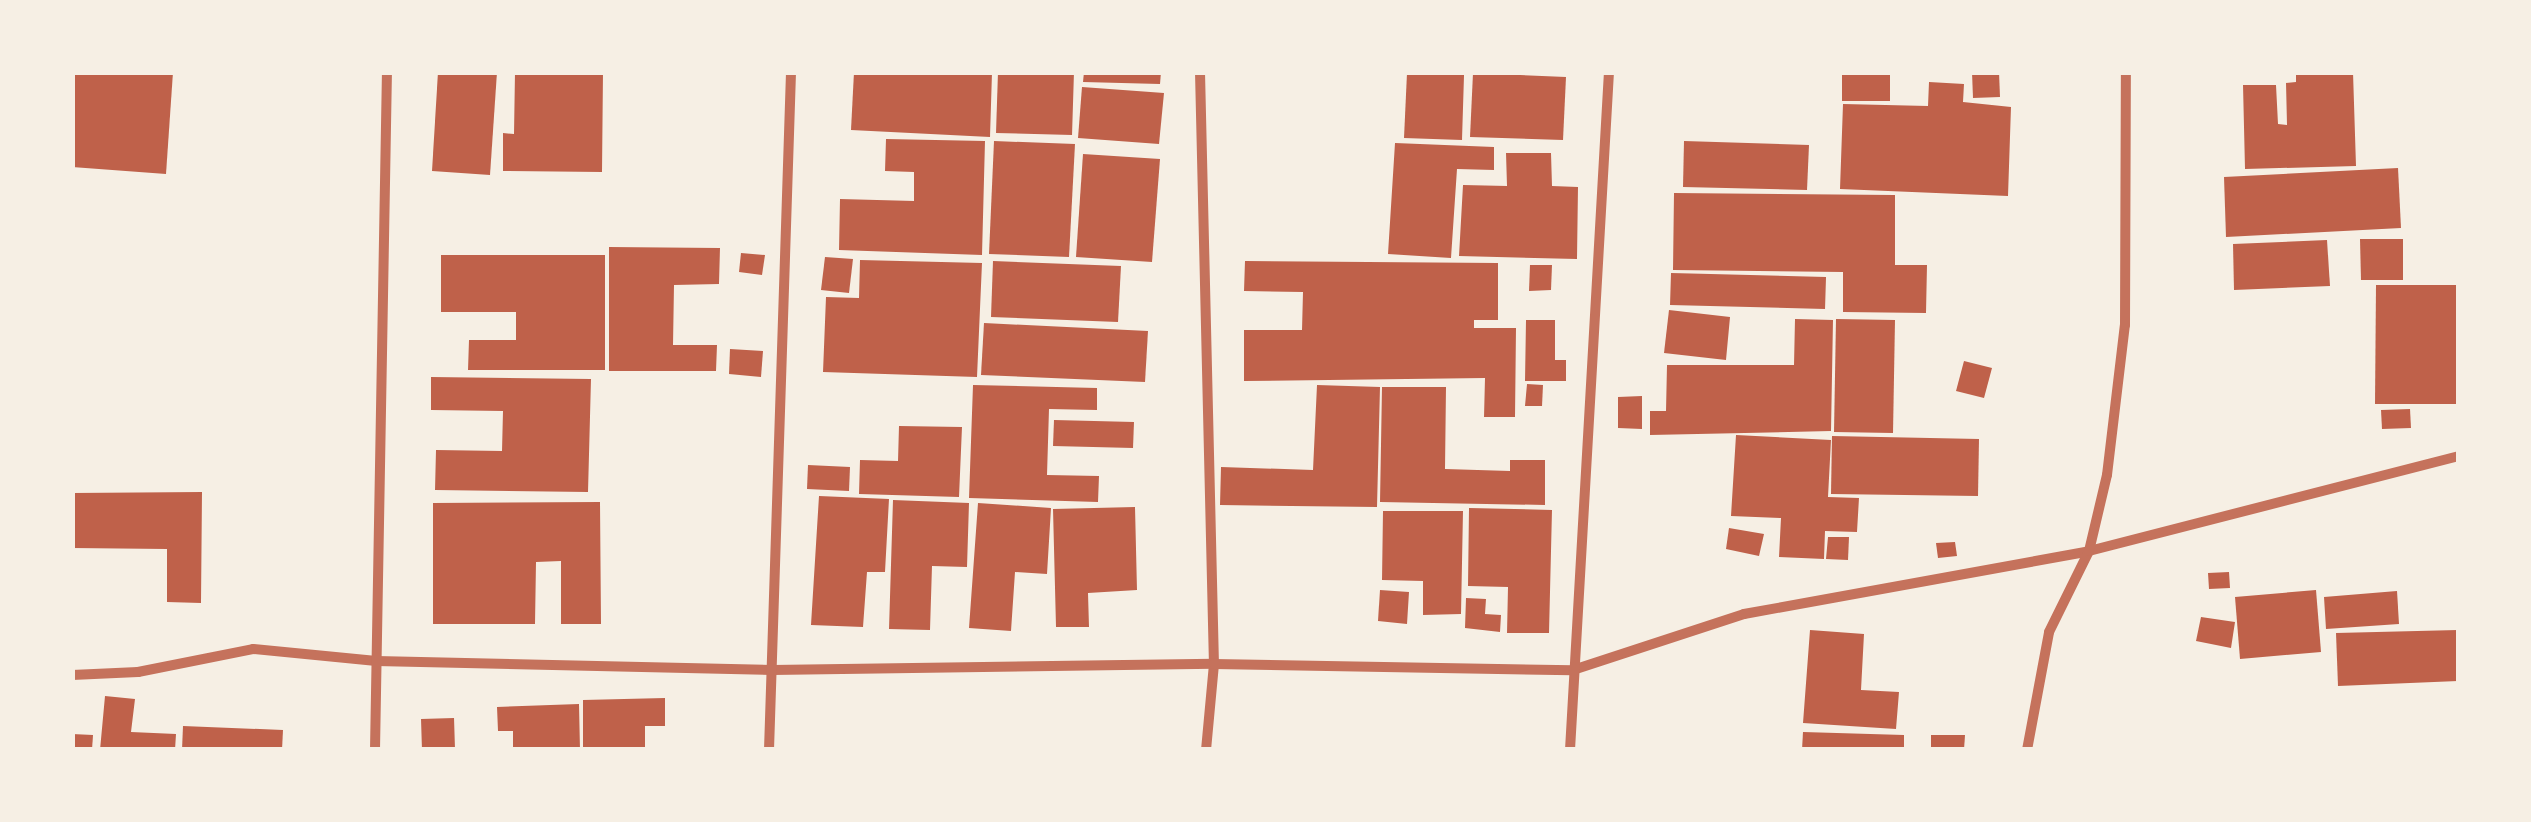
<!DOCTYPE html>
<style>
body{margin:0}
#map{position:relative;width:2531px;height:822px;overflow:hidden;background:#f6efe4;font-family:Arial,sans-serif}
div>[style]{position:absolute}
[style*='--x']{left:calc(var(--x)*1px);top:calc(var(--y)*1px);width:calc(var(--w)*1px);rotate:calc(var(--a)*1deg)}
.building>*{inset:0;background:#bf614a}
.minor>*{height:10px;margin:-5px;padding:0 5px;transform-origin:5px;border-radius:5px;background:#c5725c}
span{translate:-50% -50%;white-space:nowrap;text-align:center;line-height:1.15;-webkit-text-stroke:8px #f6efe4;paint-order:stroke}
.frame{position:absolute;inset:0;border:75px solid #f6efe4;pointer-events:none}
</style>
<div id="map">
<div class="building">
<i style="clip-path:polygon(72px 72px,173px 72px,166px 174px,72px 167px)"></i>
<i style="clip-path:polygon(438px 72px,497px 72px,490px 175px,432px 171px)"></i>
<i style="clip-path:polygon(515px 72px,603px 72px,602px 172px,503px 171px,503px 133px,514px 134px)"></i>
<i style="clip-path:polygon(854px 72px,992px 72px,990px 137px,851px 130px)"></i>
<i style="clip-path:polygon(998px 72px,1074px 72px,1072px 135px,996px 133px)"></i>
<i style="clip-path:polygon(1084px 72px,1161px 72px,1160px 84px,1083px 82px)"></i>
<i style="clip-path:polygon(1842px 72px,1890px 72px,1890px 101px,1842px 101px)"></i>
<i style="clip-path:polygon(1972px 72px,1999px 72px,2000px 97px,1973px 98px)"></i>
<i style="clip-path:polygon(2296px 72px,2353px 72px,2356px 166px,2245px 169px,2243px 85px,2276px 85px,2278px 124px,2287px 125px,2286px 83px,2296px 82px)"></i>
<i style="clip-path:polygon(1407px 73px,1464px 75px,1462px 140px,1404px 138px)"></i>
<i style="clip-path:polygon(1473px 73px,1566px 77px,1563px 140px,1470px 137px)"></i>
<i style="clip-path:polygon(1929px 82px,1964px 84px,1963px 102px,2011px 107px,2008px 196px,1840px 189px,1843px 104px,1928px 106px)"></i>
<i style="clip-path:polygon(1082px 87px,1164px 93px,1159px 144px,1078px 138px)"></i>
<i style="clip-path:polygon(886px 139px,985px 141px,982px 255px,839px 250px,840px 199px,914px 201px,914px 172px,885px 171px)"></i>
<i style="clip-path:polygon(994px 141px,1075px 144px,1069px 257px,989px 254px)"></i>
<i style="clip-path:polygon(1684px 141px,1809px 145px,1807px 190px,1683px 187px)"></i>
<i style="clip-path:polygon(1395px 143px,1494px 147px,1494px 170px,1457px 169px,1451px 258px,1388px 254px)"></i>
<i style="clip-path:polygon(1506px 153px,1551px 153px,1552px 186px,1578px 187px,1577px 259px,1459px 256px,1463px 185px,1507px 186px)"></i>
<i style="clip-path:polygon(1083px 154px,1160px 159px,1152px 262px,1076px 257px)"></i>
<i style="clip-path:polygon(2398px 168px,2401px 228px,2226px 237px,2224px 177px)"></i>
<i style="clip-path:polygon(1674px 193px,1895px 195px,1895px 265px,1927px 265px,1926px 313px,1843px 312px,1843px 272px,1673px 270px)"></i>
<i style="clip-path:polygon(2360px 239px,2403px 239px,2403px 280px,2361px 280px)"></i>
<i style="clip-path:polygon(2327px 240px,2330px 286px,2234px 290px,2233px 244px)"></i>
<i style="clip-path:polygon(609px 247px,720px 248px,719px 284px,674px 285px,673px 345px,717px 345px,716px 371px,609px 371px)"></i>
<i style="clip-path:polygon(741px 253px,765px 255px,762px 275px,739px 272px)"></i>
<i style="clip-path:polygon(441px 255px,605px 255px,605px 370px,468px 370px,469px 340px,516px 340px,516px 312px,441px 312px)"></i>
<i style="clip-path:polygon(825px 257px,853px 259px,849px 293px,821px 290px)"></i>
<i style="clip-path:polygon(860px 260px,982px 263px,977px 377px,823px 372px,826px 297px,859px 298px)"></i>
<i style="clip-path:polygon(993px 261px,1121px 266px,1118px 322px,991px 317px)"></i>
<i style="clip-path:polygon(1245px 261px,1498px 263px,1498px 320px,1474px 320px,1474px 328px,1516px 328px,1515px 417px,1484px 417px,1485px 378px,1244px 381px,1244px 330px,1302px 330px,1303px 292px,1244px 291px)"></i>
<i style="clip-path:polygon(1530px 265px,1552px 265px,1551px 290px,1529px 291px)"></i>
<i style="clip-path:polygon(1671px 273px,1826px 277px,1825px 309px,1670px 305px)"></i>
<i style="clip-path:polygon(2376px 285px,2458px 285px,2458px 404px,2375px 404px)"></i>
<i style="clip-path:polygon(1669px 310px,1730px 317px,1726px 360px,1664px 353px)"></i>
<i style="clip-path:polygon(1795px 319px,1833px 320px,1831px 431px,1650px 435px,1650px 411px,1666px 411px,1667px 365px,1794px 365px)"></i>
<i style="clip-path:polygon(1836px 319px,1895px 320px,1893px 433px,1834px 432px)"></i>
<i style="clip-path:polygon(1526px 320px,1555px 320px,1555px 360px,1566px 360px,1566px 381px,1525px 381px)"></i>
<i style="clip-path:polygon(984px 323px,1148px 331px,1145px 382px,981px 375px)"></i>
<i style="clip-path:polygon(730px 349px,763px 351px,761px 377px,729px 374px)"></i>
<i style="clip-path:polygon(1964px 361px,1992px 368px,1984px 398px,1956px 391px)"></i>
<i style="clip-path:polygon(431px 377px,591px 379px,588px 492px,435px 490px,436px 450px,502px 451px,503px 411px,431px 410px)"></i>
<i style="clip-path:polygon(1527px 384px,1543px 385px,1542px 406px,1525px 406px)"></i>
<i style="clip-path:polygon(973px 385px,1097px 388px,1097px 410px,1049px 409px,1047px 475px,1099px 476px,1098px 502px,969px 498px)"></i>
<i style="clip-path:polygon(1317px 385px,1380px 387px,1377px 507px,1220px 505px,1221px 467px,1313px 470px)"></i>
<i style="clip-path:polygon(1382px 387px,1446px 387px,1445px 469px,1510px 471px,1510px 460px,1545px 460px,1545px 505px,1380px 502px)"></i>
<i style="clip-path:polygon(1642px 396px,1642px 429px,1618px 428px,1618px 397px)"></i>
<i style="clip-path:polygon(2410px 409px,2411px 428px,2382px 429px,2381px 410px)"></i>
<i style="clip-path:polygon(1054px 420px,1134px 422px,1133px 448px,1053px 446px)"></i>
<i style="clip-path:polygon(899px 426px,962px 427px,959px 497px,859px 494px,860px 460px,898px 461px)"></i>
<i style="clip-path:polygon(1736px 435px,1831px 440px,1828px 497px,1859px 498px,1857px 532px,1825px 531px,1824px 559px,1779px 557px,1781px 518px,1731px 516px)"></i>
<i style="clip-path:polygon(1832px 436px,1979px 439px,1978px 496px,1831px 494px)"></i>
<i style="clip-path:polygon(808px 465px,850px 467px,849px 491px,807px 489px)"></i>
<i style="clip-path:polygon(202px 492px,201px 603px,167px 602px,167px 549px,72px 548px,72px 493px)"></i>
<i style="clip-path:polygon(819px 496px,889px 499px,885px 572px,867px 572px,863px 627px,811px 625px)"></i>
<i style="clip-path:polygon(893px 500px,969px 503px,967px 567px,932px 566px,930px 630px,889px 629px)"></i>
<i style="clip-path:polygon(600px 502px,601px 624px,561px 624px,561px 561px,536px 562px,535px 624px,433px 624px,433px 503px)"></i>
<i style="clip-path:polygon(978px 503px,1051px 508px,1047px 574px,1015px 572px,1011px 631px,969px 628px)"></i>
<i style="clip-path:polygon(1135px 507px,1137px 590px,1088px 593px,1089px 627px,1056px 627px,1053px 509px)"></i>
<i style="clip-path:polygon(1469px 508px,1552px 510px,1549px 633px,1507px 633px,1508px 587px,1468px 586px)"></i>
<i style="clip-path:polygon(1383px 511px,1463px 511px,1461px 614px,1423px 615px,1423px 581px,1382px 580px)"></i>
<i style="clip-path:polygon(1729px 528px,1764px 534px,1759px 556px,1726px 549px)"></i>
<i style="clip-path:polygon(1828px 537px,1849px 537px,1848px 560px,1826px 559px)"></i>
<i style="clip-path:polygon(1955px 542px,1957px 556px,1938px 558px,1936px 543px)"></i>
<i style="clip-path:polygon(2229px 572px,2230px 588px,2209px 589px,2208px 573px)"></i>
<i style="clip-path:polygon(1380px 590px,1409px 592px,1407px 624px,1378px 621px)"></i>
<i style="clip-path:polygon(2316px 590px,2321px 652px,2240px 659px,2235px 597px)"></i>
<i style="clip-path:polygon(2397px 591px,2399px 624px,2326px 629px,2324px 597px)"></i>
<i style="clip-path:polygon(1466px 598px,1486px 599px,1485px 614px,1501px 615px,1500px 632px,1465px 628px)"></i>
<i style="clip-path:polygon(2201px 617px,2235px 622px,2231px 648px,2196px 641px)"></i>
<i style="clip-path:polygon(1810px 630px,1864px 634px,1861px 690px,1899px 692px,1896px 729px,1803px 723px)"></i>
<i style="clip-path:polygon(2458px 630px,2458px 681px,2338px 686px,2336px 633px)"></i>
<i style="clip-path:polygon(105px 696px,135px 699px,131px 732px,176px 734px,175px 750px,100px 750px)"></i>
<i style="clip-path:polygon(665px 698px,665px 726px,645px 726px,645px 750px,583px 750px,583px 700px)"></i>
<i style="clip-path:polygon(579px 704px,580px 750px,513px 750px,513px 731px,498px 731px,497px 707px)"></i>
<i style="clip-path:polygon(454px 718px,455px 750px,422px 750px,421px 719px)"></i>
<i style="clip-path:polygon(183px 726px,283px 730px,282px 750px,182px 750px)"></i>
<i style="clip-path:polygon(1803px 732px,1904px 735px,1904px 750px,1802px 750px)"></i>
<i style="clip-path:polygon(72px 734px,93px 735px,92px 750px,72px 750px)"></i>
<i style="clip-path:polygon(1931px 735px,1965px 735px,1964px 750px,1931px 750px)"></i>
</div>
<div class="minor">
<i style="--x:1200;--y:72;--w:592;--a:88.65"></i>
<i style="--x:1214;--y:664;--w:86;--a:95.3"></i>
<i style="--x:72;--y:675;--w:66;--a:-2.6"></i>
<i style="--x:138;--y:672;--w:117;--a:-11.3"></i>
<i style="--x:253;--y:649;--w:124;--a:5.6"></i>
<i style="--x:376;--y:661;--w:396;--a:1.3"></i>
<i style="--x:772;--y:670;--w:442;--a:-0.8"></i>
<i style="--x:1214;--y:664;--w:359;--a:1"></i>
<i style="--x:1573;--y:670;--w:180;--a:-18.1"></i>
<i style="--x:1744;--y:614;--w:351;--a:-10.3"></i>
<i style="--x:2089;--y:551;--w:381;--a:-14.4"></i>
<i style="--x:375;--y:750;--w:678;--a:-88.99"></i>
<i style="--x:769;--y:750;--w:678;--a:-88.14"></i>
<i style="--x:1570;--y:750;--w:679;--a:-86.71"></i>
<i style="--x:2027;--y:750;--w:120;--a:-79.4"></i>
<i style="--x:2049;--y:632;--w:90;--a:-63.7"></i>
<i style="--x:2089;--y:551;--w:78;--a:-76.7"></i>
<i style="--x:2107;--y:475;--w:151;--a:-83.2"></i>
<i style="--x:2125;--y:325;--w:253;--a:-89.8"></i>
</div>
<div class="frame"></div>
</div>
